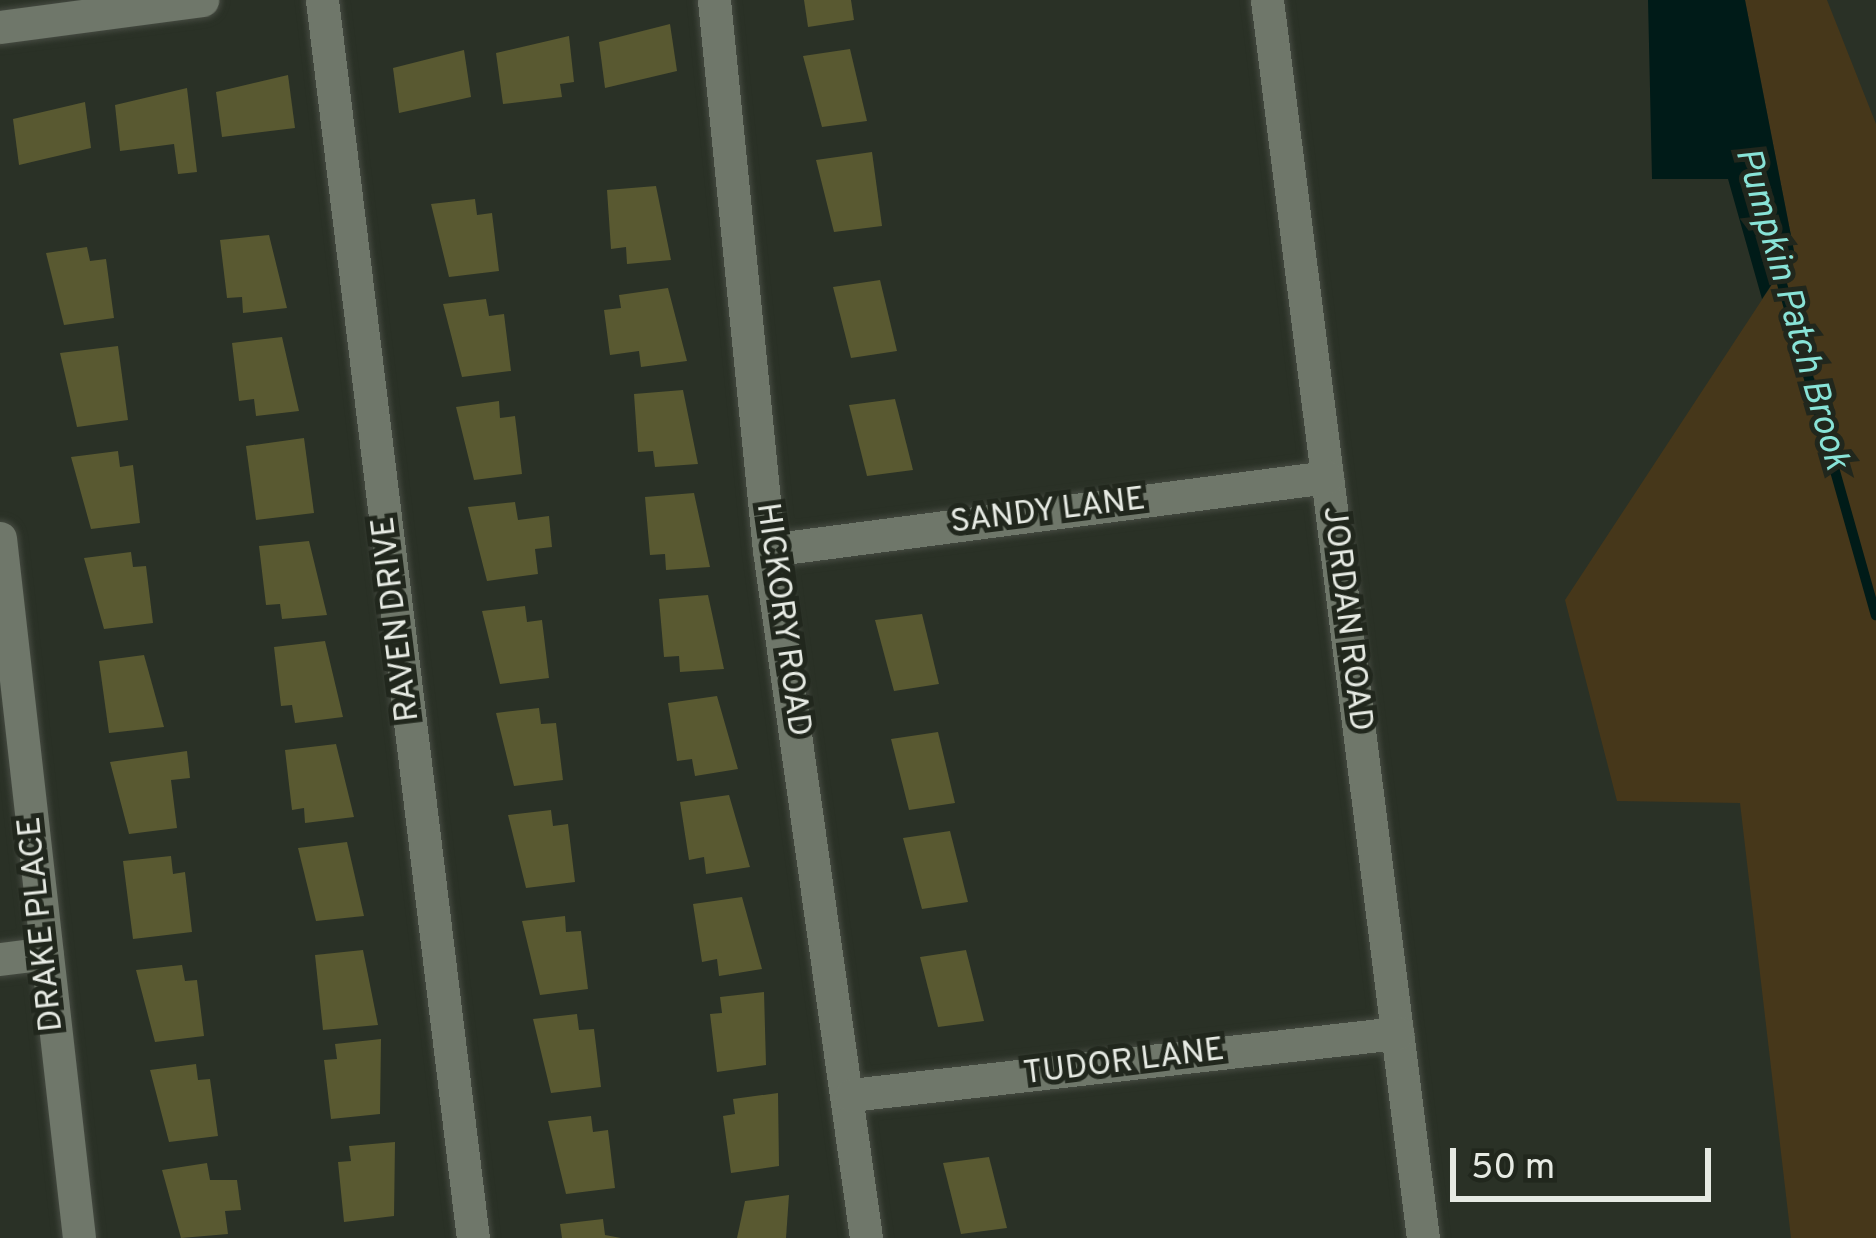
<!DOCTYPE html>
<style>
body{margin:0}
#map{position:relative;width:1876px;height:1238px;overflow:hidden;background:#2a3126;font-family:Overpass,sans-serif}
div>[style]{position:absolute}
[style*='--x']{left:calc(var(--x)*1px);top:calc(var(--y)*1px);width:calc(var(--w)*1px);rotate:calc(var(--a)*1deg)}
.green>*{inset:0;background:#46371a}
.water>*{inset:0;background:#001b18}
.stream>*{height:10px;margin:-5px;padding:0 5px;transform-origin:5px;border-radius:5px;background:#001b18}
.building>*{inset:0;background:#595931}
.roads{filter:drop-shadow(0 0 3px #464b42) drop-shadow(0 0 3px #464b42)}
.minor>*{height:33px;margin:-16.5px;padding:0 16.5px;transform-origin:16.5px;border-radius:16.5px;background:#6f776a}
span{translate:-50% -50%;white-space:nowrap;text-align:center;line-height:1.15;-webkit-text-stroke:10px #21271d;paint-order:stroke}
.street-label{font-size:33px;color:#e6eae3}
.water-label{font-size:36px;color:#88e3d7;font-style:italic}
.scale{position:absolute;left:1450px;top:1148px;width:261px;height:54px;box-sizing:border-box;border:6px solid #e6eae3;border-top:0;padding-left:15px;font-size:36px;line-height:42px;white-space:nowrap;color:#e6eae3;-webkit-text-stroke:9px #21271d;paint-order:stroke}
</style>
<div id="map">
<div class="green">
<i style="clip-path:polygon(1745px 0,1827px 0,1876px 124px,1876px 1238px,1791px 1238px,1740px 803px,1617px 801px,1565px 600px,1794px 251px)"></i>
</div>
<div class="water">
<i style="clip-path:polygon(1648px 0,1745px 0,1794px 251px,1762px 299px,1728px 179px,1652px 179px)"></i>
</div>
<div class="stream">
<i style="--x:1777;--y:266;--w:363;--a:74.2"></i>
</div>
<div class="building">
<i style="clip-path:polygon(804px 0,851px 0,854px 20px,808px 27px)"></i>
<i style="clip-path:polygon(670px 24px,677px 71px,605px 88px,599px 42px)"></i>
<i style="clip-path:polygon(569px 36px,574px 82px,560px 84px,562px 97px,503px 104px,496px 53px)"></i>
<i style="clip-path:polygon(850px 49px,867px 121px,822px 127px,803px 56px)"></i>
<i style="clip-path:polygon(464px 50px,471px 97px,399px 113px,393px 68px)"></i>
<i style="clip-path:polygon(288px 75px,295px 128px,222px 137px,216px 92px)"></i>
<i style="clip-path:polygon(187px 88px,197px 172px,178px 174px,174px 144px,120px 151px,115px 105px)"></i>
<i style="clip-path:polygon(85px 102px,91px 148px,19px 165px,13px 119px)"></i>
<i style="clip-path:polygon(872px 152px,882px 226px,834px 232px,816px 160px)"></i>
<i style="clip-path:polygon(656px 186px,671px 260px,627px 264px,626px 247px,611px 249px,607px 190px)"></i>
<i style="clip-path:polygon(475px 199px,477px 215px,492px 213px,499px 271px,449px 277px,431px 204px)"></i>
<i style="clip-path:polygon(269px 235px,287px 308px,243px 313px,242px 297px,227px 298px,220px 240px)"></i>
<i style="clip-path:polygon(87px 247px,90px 261px,106px 259px,114px 318px,64px 325px,46px 253px)"></i>
<i style="clip-path:polygon(880px 280px,897px 351px,851px 358px,833px 287px)"></i>
<i style="clip-path:polygon(668px 288px,687px 361px,641px 367px,639px 351px,610px 355px,604px 310px,621px 308px,619px 295px)"></i>
<i style="clip-path:polygon(486px 299px,489px 316px,504px 314px,511px 371px,462px 377px,443px 304px)"></i>
<i style="clip-path:polygon(282px 337px,299px 411px,256px 416px,254px 399px,239px 401px,232px 343px)"></i>
<i style="clip-path:polygon(118px 346px,128px 420px,77px 427px,60px 353px)"></i>
<i style="clip-path:polygon(683px 390px,698px 464px,655px 467px,653px 451px,638px 452px,634px 394px)"></i>
<i style="clip-path:polygon(895px 399px,913px 470px,867px 476px,849px 405px)"></i>
<i style="clip-path:polygon(499px 401px,500px 418px,515px 416px,522px 474px,474px 480px,456px 407px)"></i>
<i style="clip-path:polygon(304px 438px,314px 513px,256px 520px,246px 446px)"></i>
<i style="clip-path:polygon(118px 451px,120px 467px,133px 465px,140px 523px,91px 529px,71px 457px)"></i>
<i style="clip-path:polygon(694px 493px,710px 567px,666px 570px,665px 554px,650px 555px,645px 497px)"></i>
<i style="clip-path:polygon(515px 502px,518px 520px,549px 516px,552px 547px,535px 549px,538px 574px,487px 581px,468px 507px)"></i>
<i style="clip-path:polygon(309px 541px,327px 615px,282px 619px,280px 604px,266px 605px,259px 546px)"></i>
<i style="clip-path:polygon(131px 552px,133px 567px,146px 566px,153px 623px,104px 629px,84px 558px)"></i>
<i style="clip-path:polygon(708px 595px,724px 669px,680px 672px,679px 656px,664px 657px,659px 599px)"></i>
<i style="clip-path:polygon(525px 606px,527px 622px,542px 620px,549px 678px,500px 684px,482px 611px)"></i>
<i style="clip-path:polygon(922px 614px,939px 684px,894px 691px,875px 620px)"></i>
<i style="clip-path:polygon(325px 641px,343px 717px,295px 723px,292px 705px,281px 706px,274px 647px)"></i>
<i style="clip-path:polygon(144px 655px,164px 727px,109px 733px,99px 661px)"></i>
<i style="clip-path:polygon(717px 696px,738px 769px,695px 776px,692px 759px,677px 761px,668px 703px)"></i>
<i style="clip-path:polygon(539px 708px,541px 724px,556px 723px,563px 780px,514px 786px,496px 713px)"></i>
<i style="clip-path:polygon(938px 732px,955px 803px,909px 810px,891px 739px)"></i>
<i style="clip-path:polygon(336px 744px,354px 817px,305px 823px,304px 808px,292px 810px,285px 750px)"></i>
<i style="clip-path:polygon(187px 751px,190px 778px,171px 780px,177px 828px,129px 834px,110px 762px)"></i>
<i style="clip-path:polygon(729px 795px,750px 867px,706px 874px,704px 857px,689px 860px,680px 802px)"></i>
<i style="clip-path:polygon(551px 810px,553px 826px,568px 824px,575px 882px,526px 888px,508px 815px)"></i>
<i style="clip-path:polygon(950px 831px,968px 902px,922px 909px,903px 838px)"></i>
<i style="clip-path:polygon(347px 842px,364px 916px,316px 921px,298px 848px)"></i>
<i style="clip-path:polygon(171px 856px,173px 874px,185px 872px,192px 932px,133px 939px,123px 861px)"></i>
<i style="clip-path:polygon(742px 897px,762px 969px,719px 976px,717px 959px,702px 962px,693px 904px)"></i>
<i style="clip-path:polygon(565px 916px,566px 932px,581px 931px,588px 989px,540px 995px,522px 921px)"></i>
<i style="clip-path:polygon(363px 950px,378px 1025px,323px 1030px,315px 955px)"></i>
<i style="clip-path:polygon(966px 950px,984px 1021px,938px 1027px,920px 957px)"></i>
<i style="clip-path:polygon(182px 965px,185px 981px,197px 980px,204px 1036px,155px 1042px,136px 970px)"></i>
<i style="clip-path:polygon(764px 992px,766px 1065px,717px 1072px,710px 1014px,722px 1013px,720px 997px)"></i>
<i style="clip-path:polygon(577px 1014px,579px 1030px,594px 1029px,601px 1087px,551px 1093px,533px 1019px)"></i>
<i style="clip-path:polygon(381px 1039px,380px 1114px,331px 1119px,324px 1060px,337px 1059px,335px 1044px)"></i>
<i style="clip-path:polygon(196px 1064px,198px 1080px,210px 1079px,218px 1136px,169px 1142px,150px 1070px)"></i>
<i style="clip-path:polygon(778px 1093px,779px 1166px,731px 1173px,723px 1116px,735px 1114px,733px 1099px)"></i>
<i style="clip-path:polygon(591px 1116px,593px 1132px,608px 1130px,615px 1188px,566px 1194px,548px 1121px)"></i>
<i style="clip-path:polygon(395px 1142px,394px 1216px,344px 1222px,338px 1162px,351px 1161px,349px 1146px)"></i>
<i style="clip-path:polygon(989px 1157px,1007px 1228px,961px 1234px,943px 1163px)"></i>
<i style="clip-path:polygon(207px 1163px,210px 1180px,237px 1180px,241px 1210px,225px 1211px,228px 1234px,181px 1238px,162px 1170px)"></i>
<i style="clip-path:polygon(789px 1195px,786px 1238px,737px 1238px,745px 1201px)"></i>
<i style="clip-path:polygon(603px 1219px,605px 1235px,621px 1238px,562px 1238px,560px 1224px)"></i>
</div>
<div class="roads">
<div class="minor">
<i style="--x:322;--y:0;--w:1247;--a:83.05"></i>
<i style="--x:714;--y:0;--w:553;--a:84.29"></i>
<i style="--x:769;--y:550;--w:695;--a:81.97"></i>
<i style="--x:1267;--y:0;--w:1248;--a:82.82"></i>
<i style="--x:0;--y:27;--w:204;--a:-7.6"></i>
<i style="--x:0;--y:538;--w:704;--a:83.56"></i>
<i style="--x:769;--y:550;--w:563;--a:-7.45"></i>
<i style="--x:0;--y:959;--w:47;--a:-7.3"></i>
<i style="--x:851;--y:1095;--w:550;--a:-6.48"></i>
</div>
</div>
<div class="street-label">
<span style="left:1048px;top:513px;rotate:-7deg">SANDY LANE</span>
<span style="left:398px;top:619px;rotate:-97deg">RAVEN DRIVE</span>
<span style="left:1345px;top:619px;rotate:83deg">JORDAN ROAD</span>
<span style="left:781px;top:620px;rotate:82deg">HICKORY ROAD</span>
<span style="left:43px;top:924px;rotate:-96deg">DRAKE PLACE</span>
<span style="left:1124px;top:1064px;rotate:-7deg">TUDOR LANE</span>
</div>
<div class="water-label">
<span style="left:1790px;top:309px;rotate:74deg">Pumpkin Patch Brook</span>
</div>
<div class="scale">50 m</div>
</div>
